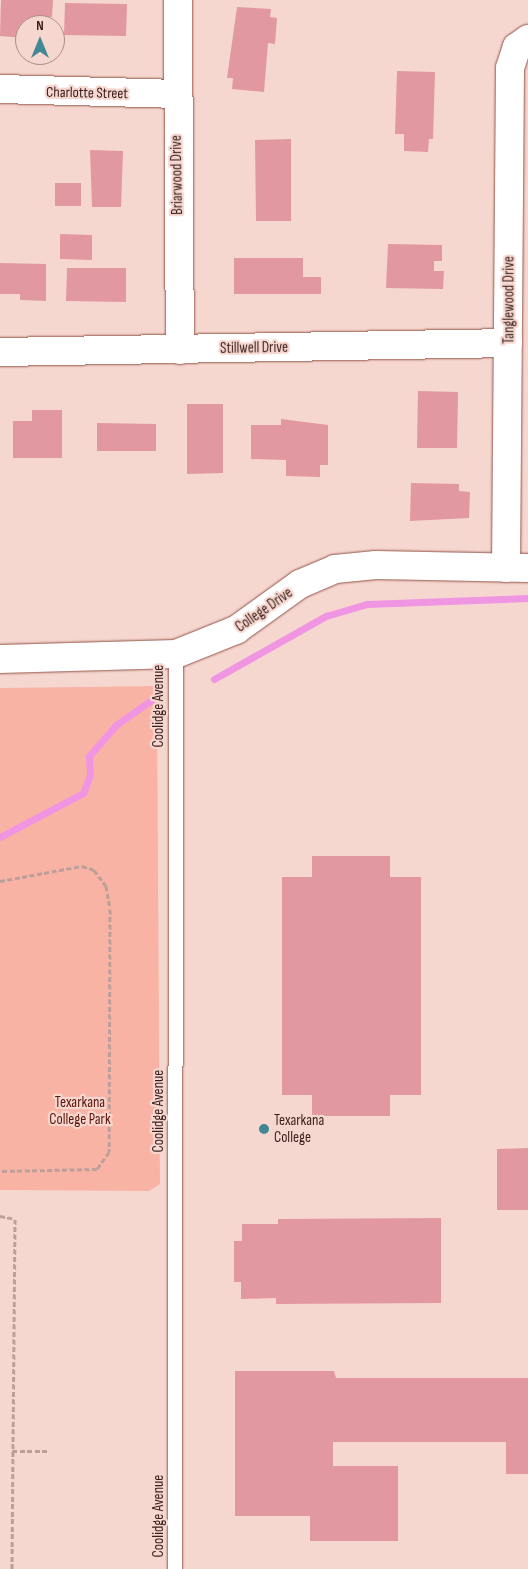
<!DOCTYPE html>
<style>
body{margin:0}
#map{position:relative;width:528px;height:1569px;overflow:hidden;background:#f5d7d0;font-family:"Sofia Sans Condensed",sans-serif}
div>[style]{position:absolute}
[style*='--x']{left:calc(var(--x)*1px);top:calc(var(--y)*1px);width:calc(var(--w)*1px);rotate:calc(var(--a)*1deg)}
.green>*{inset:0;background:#f9b3a4}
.stream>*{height:7px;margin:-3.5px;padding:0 3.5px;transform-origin:3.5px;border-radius:3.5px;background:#ef95e2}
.building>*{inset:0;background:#e298a0}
.path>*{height:3px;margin-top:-1.5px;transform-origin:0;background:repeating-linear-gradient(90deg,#bd9f99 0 5px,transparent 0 7.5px)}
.roads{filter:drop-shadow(0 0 1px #945346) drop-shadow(0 0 1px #945346)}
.lane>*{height:14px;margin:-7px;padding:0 7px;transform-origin:7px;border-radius:7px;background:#fff}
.street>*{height:28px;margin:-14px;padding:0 14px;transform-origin:14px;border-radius:14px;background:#fff}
.secondary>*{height:28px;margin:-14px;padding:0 14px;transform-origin:14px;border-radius:14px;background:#fff}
.dots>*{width:14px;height:14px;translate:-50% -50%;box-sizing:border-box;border:2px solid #f5d7d0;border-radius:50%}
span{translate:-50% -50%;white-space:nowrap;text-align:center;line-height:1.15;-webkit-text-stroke:4.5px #f5d7d0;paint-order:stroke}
.street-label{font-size:15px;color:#3a1e19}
.park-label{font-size:15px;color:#5c1509}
.poi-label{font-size:15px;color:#3a1e19}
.left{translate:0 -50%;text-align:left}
.north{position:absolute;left:15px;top:15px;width:50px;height:50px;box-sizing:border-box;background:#f5d7d0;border:1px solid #aa8d87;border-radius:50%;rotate:0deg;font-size:14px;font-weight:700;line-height:20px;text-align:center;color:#3a1e19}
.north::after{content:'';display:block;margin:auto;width:18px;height:22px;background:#428794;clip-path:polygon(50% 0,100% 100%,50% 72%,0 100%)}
</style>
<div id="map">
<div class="green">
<i style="clip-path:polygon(161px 686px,164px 699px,157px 716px,160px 1184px,149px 1191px,0 1190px,0 688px)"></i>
</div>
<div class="stream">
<i style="--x:214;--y:679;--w:129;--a:-29.4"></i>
<i style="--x:326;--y:616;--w:43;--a:-16.3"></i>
<i style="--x:367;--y:604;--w:161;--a:-2.1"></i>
<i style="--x:0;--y:837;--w:94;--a:-27.9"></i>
<i style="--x:83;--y:793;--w:19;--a:-69"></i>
<i style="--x:90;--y:775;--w:19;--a:-93"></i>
<i style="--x:89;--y:756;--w:41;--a:-48.9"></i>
<i style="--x:116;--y:725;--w:47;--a:-35.4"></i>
</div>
<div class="building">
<i style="clip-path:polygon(1px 0,53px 0,52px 17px,45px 17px,44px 25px,25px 25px,25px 38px,0 36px)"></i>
<i style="clip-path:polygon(65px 3px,127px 4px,126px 36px,64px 35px)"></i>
<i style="clip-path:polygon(237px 7px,271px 9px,270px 17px,277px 18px,275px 44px,268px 43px,264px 92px,232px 89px,233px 78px,227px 78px)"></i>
<i style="clip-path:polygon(397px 71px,435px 72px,433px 139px,429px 139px,428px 152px,404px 151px,404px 134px,395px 134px)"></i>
<i style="clip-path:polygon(291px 139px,291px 221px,256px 221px,255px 140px)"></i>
<i style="clip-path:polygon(90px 150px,123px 151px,121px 207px,92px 207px)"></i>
<i style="clip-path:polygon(55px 183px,81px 183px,81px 206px,55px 206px)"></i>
<i style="clip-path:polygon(60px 234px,92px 235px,92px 260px,60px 259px)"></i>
<i style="clip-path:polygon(388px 244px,442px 245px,442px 261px,434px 261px,434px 271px,444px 271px,443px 289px,386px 288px)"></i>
<i style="clip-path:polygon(234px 258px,303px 258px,303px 277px,321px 277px,321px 294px,234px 294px)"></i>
<i style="clip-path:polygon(0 263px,46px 264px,46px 301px,20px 300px,20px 294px,0 294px)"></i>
<i style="clip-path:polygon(67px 268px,126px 268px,126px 302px,66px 301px)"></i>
<i style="clip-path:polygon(418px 391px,458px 392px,457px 448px,417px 448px)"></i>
<i style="clip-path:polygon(187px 404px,223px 404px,223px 473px,187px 474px)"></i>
<i style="clip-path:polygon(32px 410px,62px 410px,62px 458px,13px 458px,13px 421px,32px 421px)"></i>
<i style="clip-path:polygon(281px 419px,328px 425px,328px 465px,320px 465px,320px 477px,286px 476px,286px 460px,251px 459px,251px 425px,281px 425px)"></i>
<i style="clip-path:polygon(97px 423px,156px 424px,156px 451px,97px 451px)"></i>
<i style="clip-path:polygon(411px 483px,459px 484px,459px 491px,470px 492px,469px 518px,410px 521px)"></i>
<i style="clip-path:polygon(312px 856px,390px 856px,390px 877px,421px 877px,421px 1095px,390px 1095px,390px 1116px,312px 1116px,312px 1095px,282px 1095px,282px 877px,312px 877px)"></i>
<i style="clip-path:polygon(528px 1148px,528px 1210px,497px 1210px,497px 1149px)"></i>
<i style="clip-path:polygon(441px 1218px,441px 1303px,276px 1304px,276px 1298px,241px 1299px,241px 1282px,234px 1282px,234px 1241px,242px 1241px,242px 1224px,278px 1224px,278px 1219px)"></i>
<i style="clip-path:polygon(235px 1371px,334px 1371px,336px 1378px,528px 1378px,528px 1474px,506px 1474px,506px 1442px,333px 1442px,333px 1466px,398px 1466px,398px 1541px,310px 1541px,310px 1516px,235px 1516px)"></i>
</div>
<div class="path">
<i style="--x:0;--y:881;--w:83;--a:-10.4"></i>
<i style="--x:82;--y:866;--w:13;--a:18"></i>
<i style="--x:94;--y:870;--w:20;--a:53"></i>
<i style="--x:106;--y:886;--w:23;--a:80"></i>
<i style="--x:110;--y:909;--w:243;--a:90.2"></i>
<i style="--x:109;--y:1152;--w:21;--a:125"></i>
<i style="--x:97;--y:1169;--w:97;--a:178.8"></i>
<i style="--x:0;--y:1216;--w:15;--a:11"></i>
<i style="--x:15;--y:1219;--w:350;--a:90.5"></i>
<i style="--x:12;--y:1451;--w:38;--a:0"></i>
</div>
<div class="roads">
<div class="lane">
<i style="--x:175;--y:1569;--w:915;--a:-89.94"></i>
</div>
<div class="street">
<i style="--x:178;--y:0;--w:350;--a:89.7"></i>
<i style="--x:0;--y:89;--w:175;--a:1.6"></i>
<i style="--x:0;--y:352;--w:508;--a:-1.01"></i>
<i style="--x:506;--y:568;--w:500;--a:-89.54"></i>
<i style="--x:510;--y:68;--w:22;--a:-72"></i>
<i style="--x:517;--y:47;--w:14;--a:-36"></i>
</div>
<div class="secondary">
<i style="--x:0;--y:659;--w:176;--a:-1.6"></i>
<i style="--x:176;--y:654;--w:65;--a:-21.8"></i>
<i style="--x:236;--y:630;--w:79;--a:-35.7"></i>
<i style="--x:300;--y:584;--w:38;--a:-23"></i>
<i style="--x:335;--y:569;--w:41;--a:-5.6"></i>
<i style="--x:376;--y:565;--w:152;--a:1.1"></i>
</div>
</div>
<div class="dots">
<i style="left:264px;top:1129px;background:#428794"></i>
</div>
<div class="street-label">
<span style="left:87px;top:93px;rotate:1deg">Charlotte Street</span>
<span style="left:177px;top:175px;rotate:-91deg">Briarwood Drive</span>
<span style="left:509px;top:300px;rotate:-90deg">Tanglewood Drive</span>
<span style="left:254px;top:348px;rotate:-1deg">Stillwell Drive</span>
<span style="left:264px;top:610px;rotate:-35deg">College Drive</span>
<span style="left:159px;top:706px;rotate:-90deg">Coolidge Avenue</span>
<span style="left:159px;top:1111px;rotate:-90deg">Coolidge Avenue</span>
<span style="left:159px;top:1516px;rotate:-90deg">Coolidge Avenue</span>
</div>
<div class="park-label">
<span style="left:80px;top:1111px">Texarkana<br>College Park</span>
</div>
<div class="poi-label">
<span class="left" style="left:274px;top:1129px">Texarkana<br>College</span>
</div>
<div class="north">N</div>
</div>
